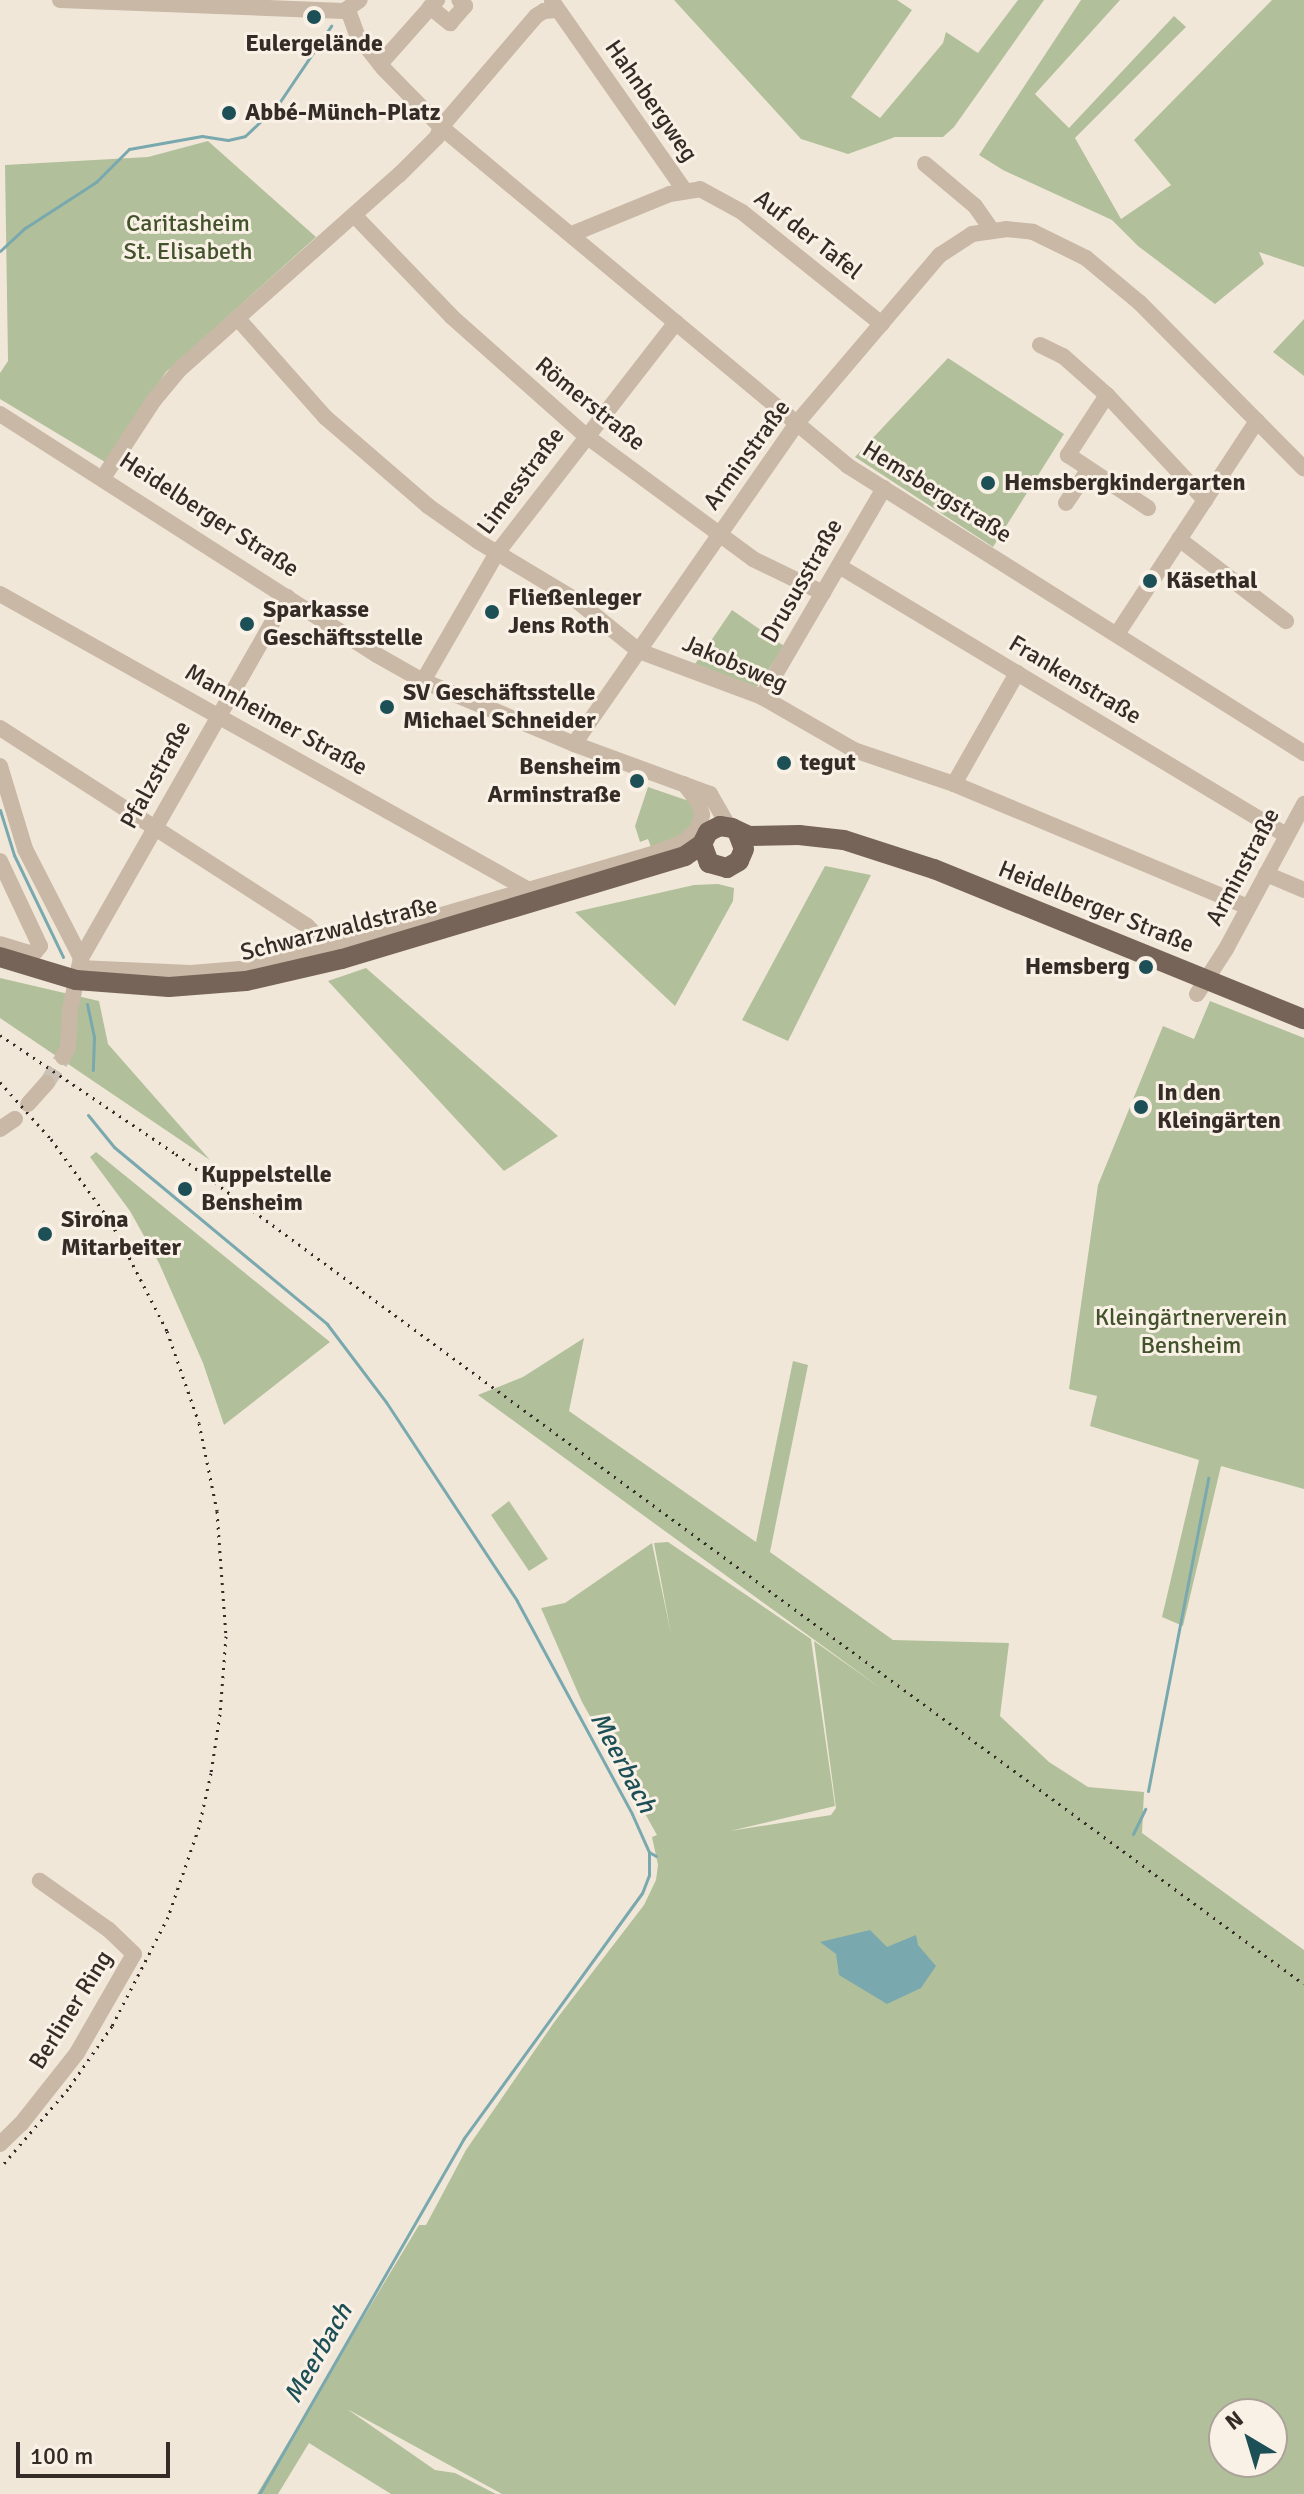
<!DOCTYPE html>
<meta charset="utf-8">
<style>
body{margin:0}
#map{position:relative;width:1304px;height:2494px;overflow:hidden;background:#f1e7d9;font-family:Signika,sans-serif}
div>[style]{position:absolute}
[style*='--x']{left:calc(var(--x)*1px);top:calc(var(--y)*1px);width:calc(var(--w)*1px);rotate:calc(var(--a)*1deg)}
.green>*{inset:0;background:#b1c09a}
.water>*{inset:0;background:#79a9ae}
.stream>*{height:3px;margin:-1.5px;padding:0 1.5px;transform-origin:1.5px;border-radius:1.5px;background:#79a9ae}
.minor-tunnel>*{height:16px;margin-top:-8px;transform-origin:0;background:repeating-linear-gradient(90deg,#cbc2b5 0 16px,transparent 0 24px)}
.minor>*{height:16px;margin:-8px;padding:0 8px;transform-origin:8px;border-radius:8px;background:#c9b8a6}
.major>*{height:20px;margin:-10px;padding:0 10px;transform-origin:10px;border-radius:10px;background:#776458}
.rail>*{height:3px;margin-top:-1.5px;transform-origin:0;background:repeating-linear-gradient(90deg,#352c27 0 2px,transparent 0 8px)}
.dots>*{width:22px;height:22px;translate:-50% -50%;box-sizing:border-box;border:4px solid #f9f1e6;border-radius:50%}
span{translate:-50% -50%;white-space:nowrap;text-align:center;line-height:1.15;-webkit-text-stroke:6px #f9f1e6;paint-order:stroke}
.poi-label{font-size:24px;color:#352c27;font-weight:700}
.left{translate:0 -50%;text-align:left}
.right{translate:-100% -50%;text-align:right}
.street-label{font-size:24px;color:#352c27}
.park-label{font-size:24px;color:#42532b}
.water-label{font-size:26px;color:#1d4f56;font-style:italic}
.north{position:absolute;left:1208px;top:2398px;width:80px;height:80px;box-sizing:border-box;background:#f9f1e6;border:2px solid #aba29a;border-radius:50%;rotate:322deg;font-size:22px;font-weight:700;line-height:32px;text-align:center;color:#352c27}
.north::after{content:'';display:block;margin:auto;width:28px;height:36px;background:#1d4f56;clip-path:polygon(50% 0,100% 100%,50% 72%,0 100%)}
.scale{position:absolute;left:16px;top:2442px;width:154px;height:36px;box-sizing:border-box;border:4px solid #352c27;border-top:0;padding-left:10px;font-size:24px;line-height:28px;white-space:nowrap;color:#352c27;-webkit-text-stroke:6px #f9f1e6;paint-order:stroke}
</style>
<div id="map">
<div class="green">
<i style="clip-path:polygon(674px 0,897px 0,912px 10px,851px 97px,880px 118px,943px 43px,946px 32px,978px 53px,1018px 0,1044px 0,954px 127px,943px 137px,895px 137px,848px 154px,801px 139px)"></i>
<i style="clip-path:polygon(1081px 0,1120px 0,1035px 94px,1069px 128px,1174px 16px,1186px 27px,1075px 138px,1121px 219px,1171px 185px,1134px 140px,1272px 0,1304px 0,1304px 267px,1259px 252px,1264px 264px,1215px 304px,1138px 246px,1112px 220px,1003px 170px,979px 155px)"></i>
<i style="clip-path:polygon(208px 141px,316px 237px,166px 372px,105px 462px,0 399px,0 373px,8px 361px,5px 165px,148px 157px)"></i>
<i style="clip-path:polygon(1304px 319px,1304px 376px,1273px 352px)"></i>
<i style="clip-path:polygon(948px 358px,1064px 434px,993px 547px,855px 457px)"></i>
<i style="clip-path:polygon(732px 610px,784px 646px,757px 687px,695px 664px)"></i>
<i style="clip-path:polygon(648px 787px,689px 801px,696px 809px,696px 820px,683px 835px,651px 847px,648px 839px,640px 842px,635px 826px)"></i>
<i style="clip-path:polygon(825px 866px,871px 875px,788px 1041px,742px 1020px)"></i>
<i style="clip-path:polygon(718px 884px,734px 888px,733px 901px,675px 1006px,575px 912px,694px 885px)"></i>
<i style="clip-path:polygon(366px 968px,558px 1136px,504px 1171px,328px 981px)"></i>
<i style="clip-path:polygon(0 978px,99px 1001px,108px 1044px,210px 1160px,0 1018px)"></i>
<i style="clip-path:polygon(1210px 1001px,1304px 1038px,1304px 1489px,1221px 1466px,1183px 1626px,1162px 1617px,1199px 1460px,1090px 1426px,1097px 1396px,1069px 1389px,1098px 1185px,1163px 1026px,1194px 1039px)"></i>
<i style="clip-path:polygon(96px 1152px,330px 1342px,224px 1425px,203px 1363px,159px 1263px,130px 1211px,90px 1157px)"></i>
<i style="clip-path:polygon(evenodd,584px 1338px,569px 1411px,756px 1542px,793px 1361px,808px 1365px,770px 1552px,893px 1640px,1009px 1643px,1000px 1716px,1049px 1762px,1088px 1787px,1144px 1792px,1142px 1833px,1304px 1950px,1304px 2494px,502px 2494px,347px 2409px,435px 2470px,455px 2473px,496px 2494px,391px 2494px,309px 2443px,278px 2494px,257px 2494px,419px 2225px,426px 2225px,466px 2150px,555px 2021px,644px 1905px,656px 1880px,658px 1865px,652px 1837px,657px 1835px,582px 1702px,541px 1608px,565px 1603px,652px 1543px,671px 1634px,654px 1543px,668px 1542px,811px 1639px,835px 1806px,730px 1831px,831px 1815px,836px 1808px,814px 1641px,882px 1689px,478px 1395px,523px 1377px,584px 1338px,1224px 2414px,1272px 2414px,1272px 2462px,1224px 2462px,1224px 2414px)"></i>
<i style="clip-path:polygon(509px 1501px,548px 1559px,529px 1571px,491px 1515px)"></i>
</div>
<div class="water">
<i style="clip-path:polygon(870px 1930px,887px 1947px,916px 1935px,918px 1945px,936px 1966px,921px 1988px,887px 2004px,839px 1975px,836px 1954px,820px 1942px)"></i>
</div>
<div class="stream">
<i style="--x:0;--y:251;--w:34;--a:-43"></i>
<i style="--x:25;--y:228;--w:85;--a:-32.9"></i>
<i style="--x:96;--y:182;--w:47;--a:-45"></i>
<i style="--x:129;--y:149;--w:74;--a:-10.1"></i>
<i style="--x:202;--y:136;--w:26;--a:9"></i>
<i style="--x:228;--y:140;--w:17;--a:-13"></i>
<i style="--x:245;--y:136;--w:44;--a:-43.2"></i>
<i style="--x:277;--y:106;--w:97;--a:-56"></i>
<i style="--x:0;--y:810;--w:47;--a:72.7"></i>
<i style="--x:14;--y:855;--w:113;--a:64.3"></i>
<i style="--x:87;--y:1004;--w:34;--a:78"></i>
<i style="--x:94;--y:1037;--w:33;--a:92"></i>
<i style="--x:88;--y:1115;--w:41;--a:50.9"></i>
<i style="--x:114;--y:1147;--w:277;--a:39.7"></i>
<i style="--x:327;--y:1324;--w:98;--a:52.9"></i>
<i style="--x:386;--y:1402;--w:238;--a:56.6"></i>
<i style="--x:517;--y:1601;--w:242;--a:61.6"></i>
<i style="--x:632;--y:1814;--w:42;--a:65.9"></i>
<i style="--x:649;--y:1852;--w:23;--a:90"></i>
<i style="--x:649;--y:1875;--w:19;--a:111"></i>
<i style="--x:642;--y:1893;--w:303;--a:126"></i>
<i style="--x:464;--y:2138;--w:411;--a:119.9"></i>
<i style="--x:1148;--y:1791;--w:319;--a:-79.1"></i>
<i style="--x:1133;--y:1834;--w:28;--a:-64"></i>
<i style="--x:649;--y:1852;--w:8;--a:30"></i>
</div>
<div class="minor-tunnel">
<i style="--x:47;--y:1083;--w:31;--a:-58"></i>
</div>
<div class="minor">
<i style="--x:60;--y:0;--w:284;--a:2.2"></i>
<i style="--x:344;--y:11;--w:19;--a:-35"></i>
<i style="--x:552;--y:1;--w:232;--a:55"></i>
<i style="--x:430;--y:7;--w:26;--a:39"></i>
<i style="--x:450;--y:23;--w:23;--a:-49"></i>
<i style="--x:465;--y:6;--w:8;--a:-135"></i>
<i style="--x:348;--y:10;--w:27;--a:70"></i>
<i style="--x:357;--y:35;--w:43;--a:51.5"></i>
<i style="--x:384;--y:69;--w:81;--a:45.5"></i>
<i style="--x:441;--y:127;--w:530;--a:39.79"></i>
<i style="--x:848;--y:466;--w:539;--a:32.19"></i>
<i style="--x:380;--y:64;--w:86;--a:-48.3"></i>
<i style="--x:925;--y:164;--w:65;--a:40"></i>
<i style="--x:975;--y:206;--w:29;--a:55"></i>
<i style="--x:354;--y:215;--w:141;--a:46.1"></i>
<i style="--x:452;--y:317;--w:178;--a:41.6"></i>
<i style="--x:585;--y:435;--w:209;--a:36.4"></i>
<i style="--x:753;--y:559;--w:78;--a:25.9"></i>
<i style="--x:572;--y:234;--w:106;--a:-22.2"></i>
<i style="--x:670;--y:194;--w:30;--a:-9"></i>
<i style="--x:700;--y:189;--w:48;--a:28.7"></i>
<i style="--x:742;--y:212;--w:179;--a:38.7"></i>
<i style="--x:239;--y:320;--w:130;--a:48.4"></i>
<i style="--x:325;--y:417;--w:136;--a:40.8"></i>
<i style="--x:428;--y:506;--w:62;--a:35.2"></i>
<i style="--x:479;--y:542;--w:114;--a:31"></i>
<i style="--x:577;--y:601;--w:80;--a:38.9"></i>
<i style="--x:639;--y:651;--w:131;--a:20.5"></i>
<i style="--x:762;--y:697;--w:106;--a:29.9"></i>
<i style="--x:854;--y:750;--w:106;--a:18.8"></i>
<i style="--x:954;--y:784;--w:319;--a:22.7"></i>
<i style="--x:1040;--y:345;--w:25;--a:26"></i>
<i style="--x:1063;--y:356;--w:59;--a:41.6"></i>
<i style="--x:1107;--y:395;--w:144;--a:47"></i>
<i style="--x:1107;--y:395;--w:72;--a:123"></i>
<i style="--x:1068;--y:455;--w:96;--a:33.5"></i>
<i style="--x:0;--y:414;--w:447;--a:32.6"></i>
<i style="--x:377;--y:655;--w:53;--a:29.5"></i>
<i style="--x:423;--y:681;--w:164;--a:22.6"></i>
<i style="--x:574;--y:744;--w:145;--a:20.2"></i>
<i style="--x:710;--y:794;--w:38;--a:60"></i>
<i style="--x:103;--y:478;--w:93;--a:-56.8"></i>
<i style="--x:154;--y:400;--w:39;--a:-50"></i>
<i style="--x:179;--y:370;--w:294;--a:-41.6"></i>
<i style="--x:399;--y:175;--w:54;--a:-45"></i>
<i style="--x:437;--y:137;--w:11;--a:-68"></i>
<i style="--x:441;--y:127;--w:146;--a:-49.4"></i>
<i style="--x:536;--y:16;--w:9;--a:-32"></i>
<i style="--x:544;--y:11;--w:13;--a:-4"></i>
<i style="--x:1066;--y:503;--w:41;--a:-55.9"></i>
<i style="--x:1179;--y:539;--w:135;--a:37.5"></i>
<i style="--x:839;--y:566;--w:522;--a:31.04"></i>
<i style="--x:0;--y:594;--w:604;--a:29.24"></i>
<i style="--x:1117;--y:634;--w:255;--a:-56.7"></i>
<i style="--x:423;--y:681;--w:148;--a:-60"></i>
<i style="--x:497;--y:553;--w:292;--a:-52.2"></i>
<i style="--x:762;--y:697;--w:242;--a:-59.7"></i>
<i style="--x:0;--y:728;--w:365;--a:32.8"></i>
<i style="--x:307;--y:926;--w:31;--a:45"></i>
<i style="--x:574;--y:744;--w:389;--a:-55.2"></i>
<i style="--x:796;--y:424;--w:222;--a:-49.6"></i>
<i style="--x:940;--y:255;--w:38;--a:-33"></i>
<i style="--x:972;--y:234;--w:34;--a:-8"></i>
<i style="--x:1006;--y:229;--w:27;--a:6"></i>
<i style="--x:1033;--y:232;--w:59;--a:26.1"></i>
<i style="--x:1086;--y:258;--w:70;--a:39.8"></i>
<i style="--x:1140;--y:303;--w:233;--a:45.3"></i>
<i style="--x:0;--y:766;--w:87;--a:73.2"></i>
<i style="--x:25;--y:849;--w:123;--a:62.8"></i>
<i style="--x:954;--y:784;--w:128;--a:-60.4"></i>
<i style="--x:0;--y:861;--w:94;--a:64.8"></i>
<i style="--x:40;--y:946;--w:8;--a:130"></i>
<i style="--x:35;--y:952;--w:6;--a:171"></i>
<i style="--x:29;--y:953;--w:30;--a:-163"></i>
<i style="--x:1266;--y:874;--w:41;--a:22.8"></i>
<i style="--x:79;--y:968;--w:112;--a:2.6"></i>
<i style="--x:191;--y:973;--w:49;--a:-4.7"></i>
<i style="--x:240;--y:969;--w:73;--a:-12.7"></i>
<i style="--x:311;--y:953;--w:358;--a:-16.2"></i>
<i style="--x:655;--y:853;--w:29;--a:-20"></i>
<i style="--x:682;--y:843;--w:21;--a:-41"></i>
<i style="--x:698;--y:829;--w:15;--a:-74"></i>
<i style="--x:702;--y:815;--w:12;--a:-104"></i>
<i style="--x:699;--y:803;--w:24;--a:-128"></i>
<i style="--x:1197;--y:994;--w:54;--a:-57.2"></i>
<i style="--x:1226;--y:949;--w:165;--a:-61.7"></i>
<i style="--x:63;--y:1057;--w:11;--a:-63"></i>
<i style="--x:68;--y:1047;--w:37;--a:-87"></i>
<i style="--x:70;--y:1010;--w:53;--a:-78.1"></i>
<i style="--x:81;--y:958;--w:416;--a:-60.3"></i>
<i style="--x:28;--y:1104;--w:28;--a:-48"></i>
<i style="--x:0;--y:1129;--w:18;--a:-34"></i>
<i style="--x:0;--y:2144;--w:29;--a:-44"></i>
<i style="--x:21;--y:2124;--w:90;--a:-51.7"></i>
<i style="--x:77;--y:2053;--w:114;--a:-60.1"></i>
<i style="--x:134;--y:1954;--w:35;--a:-136"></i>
<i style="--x:109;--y:1930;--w:85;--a:-144.6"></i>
</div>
<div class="major">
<i style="--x:737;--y:831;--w:19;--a:69"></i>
<i style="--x:744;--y:849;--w:13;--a:113"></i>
<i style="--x:739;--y:861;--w:14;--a:150"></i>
<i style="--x:727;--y:868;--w:19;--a:-164"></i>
<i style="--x:709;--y:863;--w:20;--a:-110"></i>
<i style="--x:702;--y:844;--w:13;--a:-63"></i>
<i style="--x:708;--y:832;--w:13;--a:-27"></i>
<i style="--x:720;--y:826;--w:12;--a:9"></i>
<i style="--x:732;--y:828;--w:19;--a:25"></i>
<i style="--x:749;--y:836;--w:50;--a:-1.1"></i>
<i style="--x:799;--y:835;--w:45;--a:6.3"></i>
<i style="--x:844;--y:840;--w:95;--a:17.9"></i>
<i style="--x:934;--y:869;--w:399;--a:22.1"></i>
<i style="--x:0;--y:957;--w:79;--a:16.8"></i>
<i style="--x:76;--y:980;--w:93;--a:4.3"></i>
<i style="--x:169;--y:987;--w:77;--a:-4.5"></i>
<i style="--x:246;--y:981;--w:98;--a:-12.9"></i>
<i style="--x:342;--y:959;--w:358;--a:-16.7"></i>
<i style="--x:685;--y:856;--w:21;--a:-35"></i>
</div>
<div class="rail">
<i style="--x:0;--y:1035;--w:212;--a:34.1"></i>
<i style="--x:176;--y:1154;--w:1400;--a:36.35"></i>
<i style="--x:0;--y:1082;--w:76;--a:48.2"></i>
<i style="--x:51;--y:1139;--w:102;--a:54.1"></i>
<i style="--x:111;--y:1222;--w:123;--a:62.8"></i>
<i style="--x:167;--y:1331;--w:97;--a:70.8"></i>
<i style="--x:199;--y:1423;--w:90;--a:78.4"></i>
<i style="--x:217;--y:1511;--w:125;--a:85.9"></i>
<i style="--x:226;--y:1636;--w:78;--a:94.4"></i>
<i style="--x:220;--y:1714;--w:60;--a:98.7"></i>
<i style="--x:211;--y:1773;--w:55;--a:102.5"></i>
<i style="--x:199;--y:1827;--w:95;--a:109"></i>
<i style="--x:168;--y:1917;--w:123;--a:117.2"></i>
<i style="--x:112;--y:2026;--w:77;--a:124.9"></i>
<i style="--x:68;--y:2089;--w:104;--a:130.7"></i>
</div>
<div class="dots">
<i style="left:314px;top:17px;background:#1d4f56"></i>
<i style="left:229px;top:113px;background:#1d4f56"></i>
<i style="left:988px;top:483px;background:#1d4f56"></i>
<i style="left:1150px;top:581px;background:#1d4f56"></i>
<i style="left:492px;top:612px;background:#1d4f56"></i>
<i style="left:247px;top:624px;background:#1d4f56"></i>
<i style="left:387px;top:707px;background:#1d4f56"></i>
<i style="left:784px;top:763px;background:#1d4f56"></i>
<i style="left:637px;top:781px;background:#1d4f56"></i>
<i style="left:1146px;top:967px;background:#1d4f56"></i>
<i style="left:1141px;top:1107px;background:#1d4f56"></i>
<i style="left:185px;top:1189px;background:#1d4f56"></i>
<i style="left:45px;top:1234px;background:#1d4f56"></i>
</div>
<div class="poi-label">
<span style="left:314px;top:44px">Eulergelände</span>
<span class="left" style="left:245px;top:113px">Abbé-Münch-Platz</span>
<span class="left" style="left:1004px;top:483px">Hemsbergkindergarten</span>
<span class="left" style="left:1166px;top:581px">Käsethal</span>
<span class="left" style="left:508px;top:612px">Fließenleger<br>Jens Roth</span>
<span class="left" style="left:263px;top:624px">Sparkasse<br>Geschäftsstelle</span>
<span class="left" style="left:403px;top:707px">SV Geschäftsstelle<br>Michael Schneider</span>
<span class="left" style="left:800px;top:763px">tegut</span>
<span class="right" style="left:621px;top:781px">Bensheim<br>Arminstraße</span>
<span class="right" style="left:1130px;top:967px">Hemsberg</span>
<span class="left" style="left:1157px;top:1107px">In den<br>Kleingärten</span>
<span class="left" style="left:201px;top:1189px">Kuppelstelle<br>Bensheim</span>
<span class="left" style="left:61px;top:1234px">Sirona<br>Mitarbeiter</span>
</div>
<div class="street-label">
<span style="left:651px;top:101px;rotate:55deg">Hahnbergweg</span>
<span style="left:808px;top:235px;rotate:38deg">Auf der Tafel</span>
<span style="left:590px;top:404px;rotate:39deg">Römerstraße</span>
<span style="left:747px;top:455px;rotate:-54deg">Arminstraße</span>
<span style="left:521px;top:481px;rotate:-53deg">Limesstraße</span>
<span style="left:937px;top:492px;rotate:32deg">Hemsbergstraße</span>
<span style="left:209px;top:515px;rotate:33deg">Heidelberger Straße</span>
<span style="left:802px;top:581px;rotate:-60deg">Drususstraße</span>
<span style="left:735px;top:664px;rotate:23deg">Jakobsweg</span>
<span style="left:1075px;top:680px;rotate:31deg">Frankenstraße</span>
<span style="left:276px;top:720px;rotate:29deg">Mannheimer Straße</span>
<span style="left:156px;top:775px;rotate:-61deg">Pfalzstraße</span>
<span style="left:1243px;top:867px;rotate:-62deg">Arminstraße</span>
<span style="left:1096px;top:907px;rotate:22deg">Heidelberger Straße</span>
<span style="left:339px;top:929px;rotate:-14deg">Schwarzwaldstraße</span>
<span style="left:71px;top:2010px;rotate:-58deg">Berliner Ring</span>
</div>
<div class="park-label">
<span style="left:188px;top:238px">Caritasheim<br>St. Elisabeth</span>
<span style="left:1191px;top:1332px">Kleingärtnerverein<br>Bensheim</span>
</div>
<div class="water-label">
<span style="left:622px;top:1763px;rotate:62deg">Meerbach</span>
<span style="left:319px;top:2354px;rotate:-60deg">Meerbach</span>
</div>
<div class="north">N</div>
<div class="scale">100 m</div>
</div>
